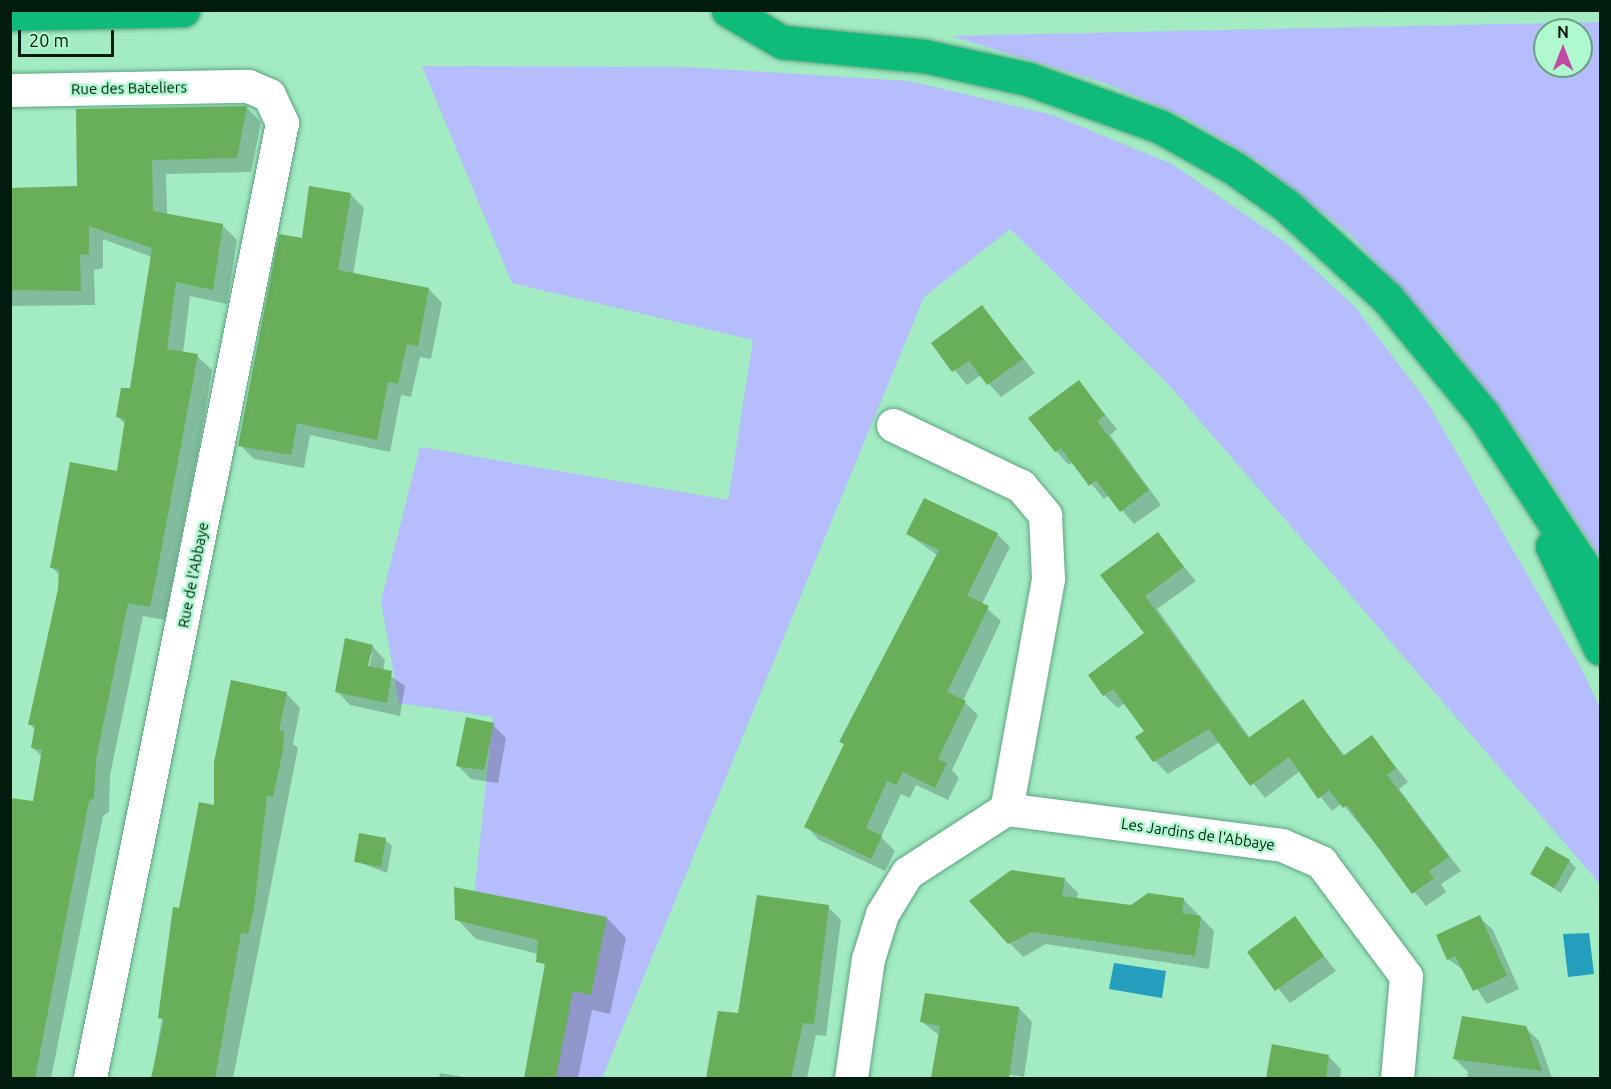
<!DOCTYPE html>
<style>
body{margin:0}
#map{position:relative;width:1611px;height:1089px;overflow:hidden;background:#a2ebc3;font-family:Ubuntu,sans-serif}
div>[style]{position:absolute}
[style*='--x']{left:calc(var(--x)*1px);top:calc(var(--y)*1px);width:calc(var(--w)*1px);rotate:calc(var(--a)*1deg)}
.green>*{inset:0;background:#b6bdfd}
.water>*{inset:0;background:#239ebd}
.shadow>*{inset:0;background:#0003}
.building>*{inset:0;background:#69ae59}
.roads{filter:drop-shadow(0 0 2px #5da47f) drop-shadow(0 0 2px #5da47f)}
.minor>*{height:33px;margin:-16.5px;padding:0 16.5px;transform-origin:16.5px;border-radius:16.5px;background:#fff}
.highway>*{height:33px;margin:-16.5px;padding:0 16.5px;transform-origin:16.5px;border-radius:16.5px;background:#0fbb7b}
span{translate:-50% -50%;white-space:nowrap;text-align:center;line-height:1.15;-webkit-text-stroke:5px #aff8d0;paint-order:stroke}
.street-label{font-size:15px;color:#001c0e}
.frame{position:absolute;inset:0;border:12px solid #001c0e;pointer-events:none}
.north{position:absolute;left:1533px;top:18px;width:60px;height:60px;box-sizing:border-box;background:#aff8d0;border:2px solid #69a082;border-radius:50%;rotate:0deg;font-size:16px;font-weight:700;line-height:24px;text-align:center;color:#001c0e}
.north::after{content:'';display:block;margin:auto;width:21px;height:27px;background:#c14aa1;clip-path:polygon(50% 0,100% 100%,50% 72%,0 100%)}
.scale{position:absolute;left:18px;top:30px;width:96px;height:27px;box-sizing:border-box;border:3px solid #001c0e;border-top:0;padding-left:8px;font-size:18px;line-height:21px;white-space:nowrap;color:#001c0e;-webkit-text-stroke:4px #aff8d0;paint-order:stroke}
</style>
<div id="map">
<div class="green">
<i style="clip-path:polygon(evenodd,1600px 22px,1600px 557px,1528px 447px,1445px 337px,1350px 234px,1261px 163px,1185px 117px,1105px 83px,951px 36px,1600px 22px,1545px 30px,1581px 30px,1581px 66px,1545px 66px,1545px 30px)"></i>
<i style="clip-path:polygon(422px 66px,686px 67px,909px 81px,1053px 115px,1172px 164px,1285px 242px,1354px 306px,1426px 400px,1579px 664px,1600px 708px,1600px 884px,1169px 385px,1010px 229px,924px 297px,602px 1078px,550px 1078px,574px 923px,473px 907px,493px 717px,399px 703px,381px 601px,420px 447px,728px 500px,753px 340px,512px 283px)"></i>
</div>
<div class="water">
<i style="clip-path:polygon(1589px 933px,1594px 974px,1568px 977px,1563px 934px)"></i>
<i style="clip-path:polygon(1114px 963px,1166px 971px,1162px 998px,1109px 989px)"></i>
</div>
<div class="shadow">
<i style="clip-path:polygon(246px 107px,261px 122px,251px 172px,166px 174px,167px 215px,222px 225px,237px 240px,227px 304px,190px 296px,183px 353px,197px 356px,212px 370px,201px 436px,165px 620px,143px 616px,110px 775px,109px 812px,103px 816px,51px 1078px,10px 1078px,10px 799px,34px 803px,42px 757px,32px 747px,35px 730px,30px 724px,59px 590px,60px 576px,52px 567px,118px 473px,125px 424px,118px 417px,131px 390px,152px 257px,103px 239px,103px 268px,94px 270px,95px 305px,10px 306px,10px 189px,78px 188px)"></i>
<i style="clip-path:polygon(351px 195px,364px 208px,353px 275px,429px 289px,442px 303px,431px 359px,420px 357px,411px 397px,401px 395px,390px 452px,310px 435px,304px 468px,254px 459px,240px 445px,304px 240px)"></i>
<i style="clip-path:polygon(982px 307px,1035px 373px,1001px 397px,981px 375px,967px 385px,933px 344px)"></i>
<i style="clip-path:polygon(1078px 382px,1117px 429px,1110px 435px,1161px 505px,1134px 524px,1109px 495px,1104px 499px,1073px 462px,1069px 465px,1056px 451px)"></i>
<i style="clip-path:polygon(908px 534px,997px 534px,1010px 547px,982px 604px,1001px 621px,963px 701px,978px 715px,952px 770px,959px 778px,948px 800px,916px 785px,910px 798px,901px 794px,881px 837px,895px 851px,885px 871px,819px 840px,806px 826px,845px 745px,841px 741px,937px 555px)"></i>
<i style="clip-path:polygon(1157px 534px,1196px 581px,1157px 609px,1250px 738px,1302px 701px,1345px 756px,1372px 737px,1408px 782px,1399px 789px,1461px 871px,1441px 884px,1446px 892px,1426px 906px,1342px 803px,1332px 811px,1300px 771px,1265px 798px,1220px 742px,1168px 774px,1155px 761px,1137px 738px,1146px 731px,1125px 703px,1118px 708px,1104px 695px,1146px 633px,1102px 576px)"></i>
<i style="clip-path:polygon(evenodd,372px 646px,385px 660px,383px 671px,405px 686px,400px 716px,350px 705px,337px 691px,372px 646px,369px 654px,372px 654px,368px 674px,365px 673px,369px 654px)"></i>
<i style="clip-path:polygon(286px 693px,300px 708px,293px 744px,298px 748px,233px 1078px,152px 1078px,180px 910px,215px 807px)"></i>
<i style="clip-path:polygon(493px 725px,506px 738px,498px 783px,471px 779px,457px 765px)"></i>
<i style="clip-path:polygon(385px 840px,392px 846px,387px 873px,356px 861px)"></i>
<i style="clip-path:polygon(1569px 861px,1576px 868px,1561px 893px,1532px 874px)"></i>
<i style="clip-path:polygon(1064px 879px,1078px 893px,1077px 899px,1131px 907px,1183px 899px,1214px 931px,1209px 969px,1046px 944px,1023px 957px,971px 902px)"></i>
<i style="clip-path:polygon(828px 907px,841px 920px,826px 1036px,816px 1035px,807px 1078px,707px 1078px,720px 1013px,739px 1015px)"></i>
<i style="clip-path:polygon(1479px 917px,1493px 930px,1519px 989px,1487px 1004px,1465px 971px,1448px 959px)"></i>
<i style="clip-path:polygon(607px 918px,626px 938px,610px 1014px,592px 1010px,578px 1078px,525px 1078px,546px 969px,539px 954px,476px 939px,457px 919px)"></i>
<i style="clip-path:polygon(1294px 918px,1336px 971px,1290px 1003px,1249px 952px)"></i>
<i style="clip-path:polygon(1019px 1008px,1032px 1022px,1024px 1077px,997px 1073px,996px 1078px,933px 1078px,940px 1036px,922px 1022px)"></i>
<i style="clip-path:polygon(1525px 1027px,1539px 1041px,1552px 1078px,1467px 1078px,1468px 1072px,1455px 1059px)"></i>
<i style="clip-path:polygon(1273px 1046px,1328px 1056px,1341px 1069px,1340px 1078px,1268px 1078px)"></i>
<i style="clip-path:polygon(440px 1073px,469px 1078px,439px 1078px)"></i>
</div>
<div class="building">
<i style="clip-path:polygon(247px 106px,237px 158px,152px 160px,153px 211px,223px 224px,213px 290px,176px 282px,167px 349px,198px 354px,155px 583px,150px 607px,128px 603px,96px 760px,94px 798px,89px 801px,35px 1078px,10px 1078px,10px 798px,33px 801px,42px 750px,31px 748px,35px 725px,28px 725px,58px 589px,59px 569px,50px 568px,70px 462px,117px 471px,125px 419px,116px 417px,121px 388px,130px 388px,152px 248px,89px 226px,89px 254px,80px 255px,81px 291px,10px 290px,10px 188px,77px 186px,76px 109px)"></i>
<i style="clip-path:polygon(309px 186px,351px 193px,338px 270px,429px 288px,418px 346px,407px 344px,398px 384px,388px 382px,377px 440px,297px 423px,291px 455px,238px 446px,279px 234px,302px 238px)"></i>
<i style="clip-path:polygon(982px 305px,1023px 359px,987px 385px,969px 361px,952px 372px,931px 343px)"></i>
<i style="clip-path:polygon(1079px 380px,1105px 415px,1097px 421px,1149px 490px,1120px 512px,1096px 480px,1089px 486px,1061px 448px,1055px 452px,1028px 418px)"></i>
<i style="clip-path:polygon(924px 498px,998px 533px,967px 596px,989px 606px,947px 692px,966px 701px,938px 759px,947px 763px,935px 788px,903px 772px,896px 785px,887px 781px,866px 828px,882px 836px,871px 859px,804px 827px,844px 744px,839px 742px,939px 550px,906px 534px)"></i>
<i style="clip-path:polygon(1158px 532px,1184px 567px,1145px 596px,1248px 738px,1303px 699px,1343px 756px,1372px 735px,1396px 768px,1387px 775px,1449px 857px,1429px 871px,1434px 878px,1412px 894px,1347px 805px,1343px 808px,1329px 790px,1318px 799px,1289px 757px,1250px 786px,1209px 729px,1153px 762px,1135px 737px,1144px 731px,1113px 689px,1103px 696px,1088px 675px,1144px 633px,1100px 575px)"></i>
<i style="clip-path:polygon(345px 638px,373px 645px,368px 666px,392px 671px,387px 703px,335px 692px)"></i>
<i style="clip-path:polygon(231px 680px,287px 692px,279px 730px,284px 732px,283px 750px,273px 797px,267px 796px,254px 908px,248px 934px,241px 933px,215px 1078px,151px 1078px,164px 1019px,158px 1018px,173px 907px,179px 908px,199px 802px,214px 805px,214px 762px)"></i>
<i style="clip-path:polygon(466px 717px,494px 723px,484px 770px,456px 766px)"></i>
<i style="clip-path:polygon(359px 833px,386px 838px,381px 867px,354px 862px)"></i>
<i style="clip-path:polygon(1546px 846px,1570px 860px,1554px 888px,1530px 874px)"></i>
<i style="clip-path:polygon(1011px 870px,1065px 878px,1062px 896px,1131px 905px,1148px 893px,1184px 898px,1182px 913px,1201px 916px,1195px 956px,1032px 932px,1008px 944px,969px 901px)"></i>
<i style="clip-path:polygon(454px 887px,607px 917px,591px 995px,573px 991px,556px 1078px,524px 1078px,545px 964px,536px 962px,538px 940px,455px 920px)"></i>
<i style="clip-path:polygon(757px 895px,829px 905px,814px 1024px,803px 1023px,791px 1078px,706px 1078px,718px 1011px,738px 1013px)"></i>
<i style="clip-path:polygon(1480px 915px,1507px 976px,1473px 991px,1455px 956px,1447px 960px,1436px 935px)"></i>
<i style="clip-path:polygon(1295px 916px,1324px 956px,1275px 991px,1247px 952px)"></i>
<i style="clip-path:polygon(925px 993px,1019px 1007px,1009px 1078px,931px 1078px,940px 1026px,920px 1022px)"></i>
<i style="clip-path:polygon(1462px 1016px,1526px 1026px,1542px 1071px,1453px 1059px)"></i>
<i style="clip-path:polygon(1272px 1044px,1329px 1055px,1326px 1078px,1266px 1078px)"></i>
</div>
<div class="roads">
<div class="minor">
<i style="--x:10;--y:90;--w:238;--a:-1"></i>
<i style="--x:248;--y:86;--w:23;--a:23"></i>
<i style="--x:269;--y:95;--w:31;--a:65"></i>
<i style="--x:282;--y:123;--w:974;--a:101.37"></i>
<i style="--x:893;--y:425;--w:142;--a:25.5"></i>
<i style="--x:1021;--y:486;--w:38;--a:50"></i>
<i style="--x:1045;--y:515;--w:64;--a:87.3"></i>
<i style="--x:1048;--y:579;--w:234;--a:100.3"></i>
<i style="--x:851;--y:1078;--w:120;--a:-81.9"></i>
<i style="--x:868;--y:959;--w:47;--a:-72.7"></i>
<i style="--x:882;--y:914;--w:48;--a:-58.6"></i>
<i style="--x:907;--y:873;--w:118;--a:-32.9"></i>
<i style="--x:1006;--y:809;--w:278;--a:7.4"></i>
<i style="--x:1282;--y:845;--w:43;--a:23.6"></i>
<i style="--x:1321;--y:862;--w:142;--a:53.3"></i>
<i style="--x:1406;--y:976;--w:102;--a:95"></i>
</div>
<div class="highway">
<i style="--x:728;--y:10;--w:63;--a:30.7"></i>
<i style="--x:782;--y:42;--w:143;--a:5.6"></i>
<i style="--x:924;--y:56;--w:107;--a:12.5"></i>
<i style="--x:1028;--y:79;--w:141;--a:19.8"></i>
<i style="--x:1161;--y:127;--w:84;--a:29.3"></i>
<i style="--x:1234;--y:168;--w:65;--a:35.6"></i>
<i style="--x:1287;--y:206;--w:137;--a:42.6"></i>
<i style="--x:1388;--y:299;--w:148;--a:50.5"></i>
<i style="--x:1482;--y:413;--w:214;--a:56.6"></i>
<i style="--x:10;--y:14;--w:173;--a:-1.3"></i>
<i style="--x:1552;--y:546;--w:113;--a:64.8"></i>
</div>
</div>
<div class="street-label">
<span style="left:129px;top:88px;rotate:-1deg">Rue des Bateliers</span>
<span style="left:193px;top:575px;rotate:-79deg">Rue de l'Abbaye</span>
<span style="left:1198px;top:834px;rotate:8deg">Les Jardins de l'Abbaye</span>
</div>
<div class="frame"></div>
<div class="north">N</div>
<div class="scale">20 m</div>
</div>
